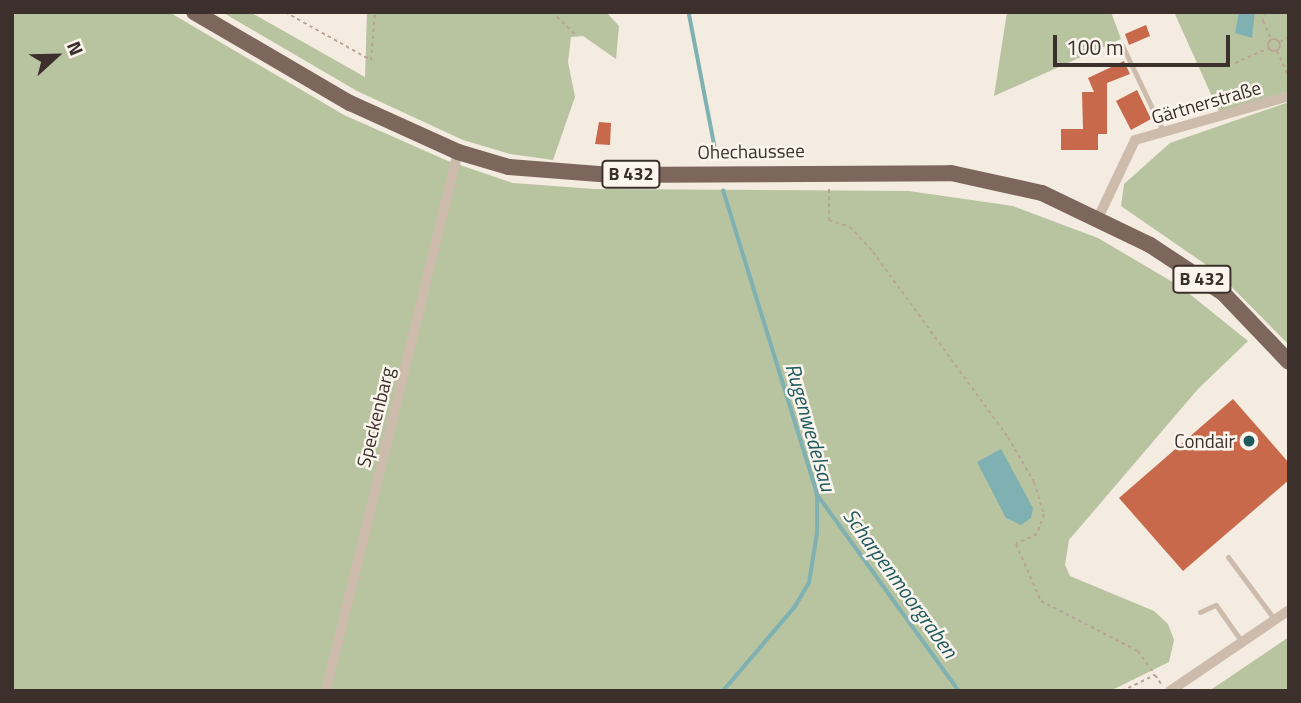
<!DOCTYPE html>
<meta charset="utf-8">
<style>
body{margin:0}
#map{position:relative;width:1301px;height:703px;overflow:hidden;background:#f4ebe1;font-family:"Titillium Web",sans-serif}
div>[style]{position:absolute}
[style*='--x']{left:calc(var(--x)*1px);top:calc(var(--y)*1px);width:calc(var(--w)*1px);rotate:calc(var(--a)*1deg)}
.green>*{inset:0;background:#b8c4a0}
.water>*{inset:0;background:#7fb0b2}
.stream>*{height:3.5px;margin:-1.75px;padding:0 1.75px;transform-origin:1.75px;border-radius:1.75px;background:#7fb0b2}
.building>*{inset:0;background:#c8694b}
.path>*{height:2px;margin-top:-1px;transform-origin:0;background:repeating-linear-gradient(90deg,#b9a596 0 3.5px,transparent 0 7px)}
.path>.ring{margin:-1px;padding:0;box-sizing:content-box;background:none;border:2px solid #b9a596;border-radius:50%}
.lane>*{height:5px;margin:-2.5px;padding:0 2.5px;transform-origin:2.5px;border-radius:2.5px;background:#cdbbac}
.street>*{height:10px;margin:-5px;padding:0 5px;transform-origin:5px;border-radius:5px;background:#cdbbac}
.primary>*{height:16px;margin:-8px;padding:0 8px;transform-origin:8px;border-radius:8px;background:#7d675c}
.dots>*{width:19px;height:19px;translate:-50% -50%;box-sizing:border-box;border:4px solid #fbf5ee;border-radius:50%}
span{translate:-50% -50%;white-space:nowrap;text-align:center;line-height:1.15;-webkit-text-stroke:5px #fbf5ee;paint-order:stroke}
.shield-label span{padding:2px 5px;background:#fbf5ee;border:2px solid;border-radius:5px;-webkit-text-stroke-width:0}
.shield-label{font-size:18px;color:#3b302b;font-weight:700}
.street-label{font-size:19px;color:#3b302b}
.poi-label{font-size:19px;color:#3b302b}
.right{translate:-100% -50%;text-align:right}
.water-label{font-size:21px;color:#1f5a5e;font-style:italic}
.frame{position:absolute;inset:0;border:14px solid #3b302b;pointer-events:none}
.north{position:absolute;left:21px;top:21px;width:70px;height:70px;-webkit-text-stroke:5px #fbf5ee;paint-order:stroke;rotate:68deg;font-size:19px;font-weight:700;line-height:28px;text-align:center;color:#3b302b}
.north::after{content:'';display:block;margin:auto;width:24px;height:32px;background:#3b302b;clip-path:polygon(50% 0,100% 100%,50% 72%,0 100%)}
.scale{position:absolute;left:1053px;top:35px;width:177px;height:32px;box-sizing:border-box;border:4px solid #3b302b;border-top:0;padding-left:9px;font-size:21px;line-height:24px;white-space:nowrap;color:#3b302b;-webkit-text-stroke:5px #fbf5ee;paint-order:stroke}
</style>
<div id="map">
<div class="green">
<i style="clip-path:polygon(12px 12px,169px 12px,344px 115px,448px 161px,513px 183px,594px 189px,909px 191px,1013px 206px,1098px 238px,1181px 287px,1248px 341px,1198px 389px,1069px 540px,1065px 565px,1070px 576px,1154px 611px,1168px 624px,1174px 640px,1169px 662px,1110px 691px,12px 691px)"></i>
<i style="clip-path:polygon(222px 12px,250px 12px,365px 77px,367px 12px,606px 12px,619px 26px,616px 59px,583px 36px,571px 37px,568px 62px,575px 97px,553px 160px,510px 154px,463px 140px,357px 91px)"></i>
<i style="clip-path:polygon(1007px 12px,1111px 12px,1121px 39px,994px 96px)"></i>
<i style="clip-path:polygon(1174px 12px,1289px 12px,1289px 91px,1219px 112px)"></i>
<i style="clip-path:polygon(1289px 102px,1289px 345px,1218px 273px,1121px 206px,1124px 184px,1170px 143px)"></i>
<i style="clip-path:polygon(1289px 637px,1289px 691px,1209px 691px)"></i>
</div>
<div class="water">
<i style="clip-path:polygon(1239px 12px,1255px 12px,1252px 38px,1235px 33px)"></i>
<i style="clip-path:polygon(1001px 449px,1033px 508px,1031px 518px,1021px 525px,1006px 518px,977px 462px)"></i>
</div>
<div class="stream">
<i style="--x:689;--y:12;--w:143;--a:79.1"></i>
<i style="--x:817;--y:494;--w:243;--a:54.2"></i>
<i style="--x:723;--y:691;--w:109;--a:-49.5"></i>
<i style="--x:794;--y:608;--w:29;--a:-59"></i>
<i style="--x:809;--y:583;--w:51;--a:-80.9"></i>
<i style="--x:817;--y:533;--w:39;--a:-90"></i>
<i style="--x:817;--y:494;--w:317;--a:-107.2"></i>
</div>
<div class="building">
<i style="clip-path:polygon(1146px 25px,1150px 36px,1129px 45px,1125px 34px)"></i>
<i style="clip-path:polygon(1124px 61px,1130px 74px,1107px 83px,1107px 134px,1098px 134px,1098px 150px,1061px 150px,1061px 129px,1083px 129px,1082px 92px,1094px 92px,1088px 78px)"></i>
<i style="clip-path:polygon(1137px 90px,1151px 119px,1131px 130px,1116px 101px)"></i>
<i style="clip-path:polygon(599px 122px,611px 123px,610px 145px,595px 144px)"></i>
<i style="clip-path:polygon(1233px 399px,1289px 463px,1289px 480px,1183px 571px,1119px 498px)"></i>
</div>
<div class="path">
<i style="--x:285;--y:12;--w:98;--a:29.2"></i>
<i style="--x:371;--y:60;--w:48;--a:-85.2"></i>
<i style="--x:552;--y:12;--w:33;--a:44"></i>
<i style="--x:1265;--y:12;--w:9;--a:103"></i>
<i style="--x:1263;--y:21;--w:20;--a:66"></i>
<i class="ring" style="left:1268px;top:39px;width:10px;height:10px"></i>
<i style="--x:1280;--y:42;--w:10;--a:-29"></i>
<i style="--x:1277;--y:51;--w:30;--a:66"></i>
<i style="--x:1235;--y:63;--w:36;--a:-24"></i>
<i style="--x:829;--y:189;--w:31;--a:90"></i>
<i style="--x:829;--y:220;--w:22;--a:18"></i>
<i style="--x:850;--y:227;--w:34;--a:47"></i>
<i style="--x:873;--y:252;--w:229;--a:53.9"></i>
<i style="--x:1008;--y:437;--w:52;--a:60"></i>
<i style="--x:1034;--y:482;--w:34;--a:73"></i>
<i style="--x:1044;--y:514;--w:21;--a:109"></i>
<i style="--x:1037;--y:534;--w:23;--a:155"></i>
<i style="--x:1016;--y:544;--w:62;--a:66.3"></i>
<i style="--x:1041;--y:601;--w:109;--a:27.3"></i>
<i style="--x:1138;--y:651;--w:29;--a:55"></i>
<i style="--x:1122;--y:691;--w:37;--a:-26"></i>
<i style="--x:1155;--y:675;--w:11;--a:56"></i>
</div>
<div class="lane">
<i style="--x:1122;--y:45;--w:95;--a:64.5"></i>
<i style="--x:1228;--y:557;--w:79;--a:53.3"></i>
<i style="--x:1200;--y:612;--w:17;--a:-24"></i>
<i style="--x:1216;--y:605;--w:45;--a:54.9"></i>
</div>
<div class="street">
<i style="--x:1098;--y:218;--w:86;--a:-64.6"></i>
<i style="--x:1135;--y:140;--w:160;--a:-15.9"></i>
<i style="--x:326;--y:691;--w:555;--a:-76.24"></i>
<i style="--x:1170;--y:691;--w:144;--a:-34.2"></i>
</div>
<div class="primary">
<i style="--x:194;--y:12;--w:181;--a:30.3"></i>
<i style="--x:350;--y:103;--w:119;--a:24.4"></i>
<i style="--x:458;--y:152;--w:53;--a:16.4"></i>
<i style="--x:509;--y:167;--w:103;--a:4.4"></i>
<i style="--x:612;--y:175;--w:339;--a:-0.3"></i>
<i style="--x:951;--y:173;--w:93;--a:12.4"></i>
<i style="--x:1042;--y:193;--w:120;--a:25.7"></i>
<i style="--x:1150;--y:245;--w:87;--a:33.3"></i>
<i style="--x:1223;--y:293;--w:95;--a:46.3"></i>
</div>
<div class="dots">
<i style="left:1249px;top:441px;background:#1f5a5e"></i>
</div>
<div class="shield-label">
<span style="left:631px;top:174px">B 432</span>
<span style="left:1202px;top:279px">B 432</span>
</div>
<div class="street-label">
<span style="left:1206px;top:102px;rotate:-16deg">Gärtnerstraße</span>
<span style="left:751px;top:151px;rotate:-1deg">Ohechaussee</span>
<span style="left:375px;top:417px;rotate:-76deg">Speckenbarg</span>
</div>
<div class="poi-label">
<span class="right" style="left:1235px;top:441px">Condair</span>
</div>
<div class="water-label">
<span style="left:811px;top:427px;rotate:74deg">Rugenwedelsau</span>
<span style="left:901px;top:583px;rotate:54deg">Scharpenmoorgraben</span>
</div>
<div class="frame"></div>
<div class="north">N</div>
<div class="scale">100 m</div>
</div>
